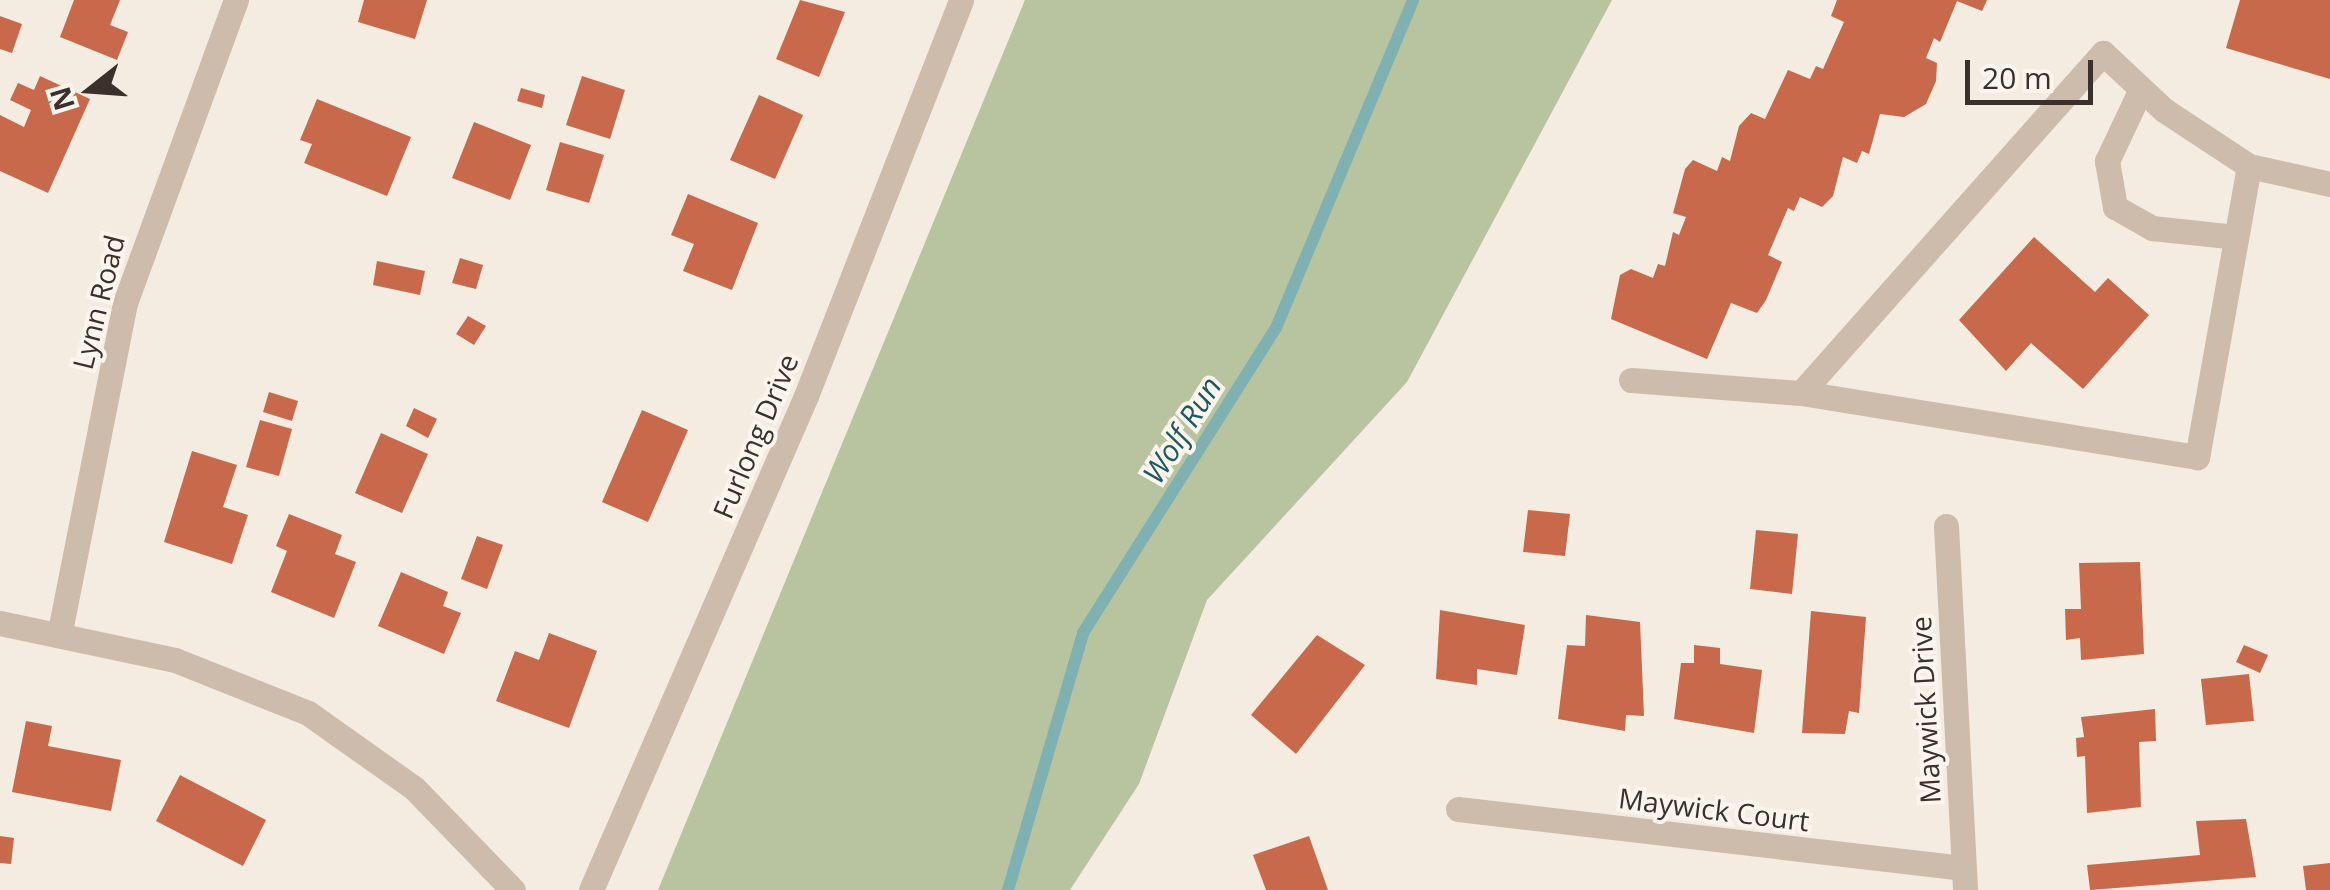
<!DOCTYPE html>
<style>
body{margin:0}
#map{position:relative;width:2330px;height:890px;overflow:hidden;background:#f4ebe1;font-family:"Open Sans",sans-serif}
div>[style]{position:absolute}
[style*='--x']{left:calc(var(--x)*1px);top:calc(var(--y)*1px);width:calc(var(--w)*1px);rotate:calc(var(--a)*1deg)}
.green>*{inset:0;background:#b8c4a0}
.stream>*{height:12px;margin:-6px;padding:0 6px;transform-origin:6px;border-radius:6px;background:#7fb0b2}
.building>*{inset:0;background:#c8694b}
.minor>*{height:25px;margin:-12.5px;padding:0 12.5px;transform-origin:12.5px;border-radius:12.5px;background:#cdbbac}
span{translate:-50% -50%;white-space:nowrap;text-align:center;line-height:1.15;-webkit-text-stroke:8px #fbf5ee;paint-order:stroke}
.street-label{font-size:28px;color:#3b302b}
.water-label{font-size:30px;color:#1f5a5e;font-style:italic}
.north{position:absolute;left:40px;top:40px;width:100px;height:100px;-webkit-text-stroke:8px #fbf5ee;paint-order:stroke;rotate:253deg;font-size:28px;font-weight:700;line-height:40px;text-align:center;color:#3b302b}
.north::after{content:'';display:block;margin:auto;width:35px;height:45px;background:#3b302b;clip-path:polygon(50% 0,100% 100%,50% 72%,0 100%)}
.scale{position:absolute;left:1965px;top:60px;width:128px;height:45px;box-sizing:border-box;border:5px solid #3b302b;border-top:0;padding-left:12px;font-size:30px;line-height:35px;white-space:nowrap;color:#3b302b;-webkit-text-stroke:8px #fbf5ee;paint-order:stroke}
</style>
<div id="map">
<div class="green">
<i style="clip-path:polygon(1025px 0,1612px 0,1407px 382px,1207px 600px,1139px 784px,1070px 890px,658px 890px)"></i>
</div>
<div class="stream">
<i style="--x:1008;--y:890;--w:268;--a:-73.7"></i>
<i style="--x:1083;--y:633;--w:361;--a:-57.7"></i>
<i style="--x:1276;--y:328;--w:355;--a:-67.3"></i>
</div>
<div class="building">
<i style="clip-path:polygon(74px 0,120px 0,110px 25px,128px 32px,117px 60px,60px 37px)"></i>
<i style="clip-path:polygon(364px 0,427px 0,415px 39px,358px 22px)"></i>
<i style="clip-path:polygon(800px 0,845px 12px,819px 77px,776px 59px)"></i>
<i style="clip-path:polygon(1837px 0,1987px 0,1982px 11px,1957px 1px,1940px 42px,1934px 38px,1926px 58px,1937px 63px,1936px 81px,1926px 104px,1904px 117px,1880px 114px,1869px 154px,1862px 151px,1857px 163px,1843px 157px,1833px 196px,1822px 207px,1800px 197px,1794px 211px,1788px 208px,1768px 255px,1782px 262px,1766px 300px,1757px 313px,1731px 303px,1707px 359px,1611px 319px,1620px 275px,1631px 269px,1653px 278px,1658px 264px,1665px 266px,1673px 232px,1679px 235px,1686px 217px,1673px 213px,1685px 169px,1693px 160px,1717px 171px,1722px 157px,1730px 161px,1739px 126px,1751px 113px,1765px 119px,1788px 70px,1810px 79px,1816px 66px,1823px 69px,1844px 22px,1831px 16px)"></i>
<i style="clip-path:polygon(2240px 0,2330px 0,2330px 79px,2226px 48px)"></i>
<i style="clip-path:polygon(0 16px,22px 24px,12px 53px,0 49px)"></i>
<i style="clip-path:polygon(40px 76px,90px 99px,48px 193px,0 171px,0 115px,24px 127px,31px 110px,10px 100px,18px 83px,34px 90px)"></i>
<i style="clip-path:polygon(582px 76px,625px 90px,610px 139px,566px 125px)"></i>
<i style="clip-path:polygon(521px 88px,545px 95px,542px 108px,517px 101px)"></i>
<i style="clip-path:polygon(759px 95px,803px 115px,775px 179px,730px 160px)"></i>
<i style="clip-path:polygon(317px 99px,411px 137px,387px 196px,304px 163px,312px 144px,300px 140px)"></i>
<i style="clip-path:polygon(474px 122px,531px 145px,510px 200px,452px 178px)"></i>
<i style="clip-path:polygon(560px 142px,604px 155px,589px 203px,546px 190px)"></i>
<i style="clip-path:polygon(688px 194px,758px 223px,732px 290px,683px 271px,694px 244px,671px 235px)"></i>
<i style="clip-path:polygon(2034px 237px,2095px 292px,2108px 278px,2149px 315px,2083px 389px,2031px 343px,2006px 371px,1959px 320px)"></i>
<i style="clip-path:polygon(460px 258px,483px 265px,476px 289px,452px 283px)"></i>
<i style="clip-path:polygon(377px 261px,425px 271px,420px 295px,373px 285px)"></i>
<i style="clip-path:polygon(468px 316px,486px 326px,474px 345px,456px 334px)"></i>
<i style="clip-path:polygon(269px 392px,298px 401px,292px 421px,263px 412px)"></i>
<i style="clip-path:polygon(414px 408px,437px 419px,428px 438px,406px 426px)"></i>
<i style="clip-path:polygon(642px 410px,688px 430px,648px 522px,602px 502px)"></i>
<i style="clip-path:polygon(260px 420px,292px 429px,279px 476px,246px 467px)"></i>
<i style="clip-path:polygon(381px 433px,428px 454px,402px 513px,355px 493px)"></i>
<i style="clip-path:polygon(192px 451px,237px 465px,223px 507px,248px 515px,232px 564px,164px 542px)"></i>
<i style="clip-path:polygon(1528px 510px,1570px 514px,1565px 556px,1523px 552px)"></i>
<i style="clip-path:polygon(289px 514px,342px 535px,335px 554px,356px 562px,334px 618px,271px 592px,287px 551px,276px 546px)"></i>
<i style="clip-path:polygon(1756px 530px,1798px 534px,1792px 594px,1750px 589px)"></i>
<i style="clip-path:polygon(477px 536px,503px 545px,487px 589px,461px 579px)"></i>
<i style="clip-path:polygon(2140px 562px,2144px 654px,2081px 660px,2080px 638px,2066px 640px,2065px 609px,2081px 609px,2079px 563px)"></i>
<i style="clip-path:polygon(401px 572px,448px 592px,443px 606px,461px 613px,444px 654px,378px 626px)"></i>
<i style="clip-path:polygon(1440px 610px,1525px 625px,1517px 675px,1477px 669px,1477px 685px,1436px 679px)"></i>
<i style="clip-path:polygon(1811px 611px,1866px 617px,1859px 713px,1849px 711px,1845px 734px,1802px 733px)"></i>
<i style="clip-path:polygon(1586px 615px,1640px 622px,1644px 716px,1626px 715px,1625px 731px,1558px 719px,1567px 645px,1585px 646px)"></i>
<i style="clip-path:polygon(549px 633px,597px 651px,569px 728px,496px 701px,515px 651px,539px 660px)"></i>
<i style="clip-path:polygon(1317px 635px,1365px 665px,1296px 754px,1251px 715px)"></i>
<i style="clip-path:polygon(1694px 645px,1720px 648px,1720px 664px,1762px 670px,1754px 733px,1674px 719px,1681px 663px,1694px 663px)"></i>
<i style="clip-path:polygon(2244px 645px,2268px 655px,2260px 673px,2236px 662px)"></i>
<i style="clip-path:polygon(2249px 674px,2254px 721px,2206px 725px,2201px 679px)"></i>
<i style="clip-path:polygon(2155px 709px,2156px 741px,2139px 742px,2141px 807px,2087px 813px,2085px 756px,2077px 757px,2076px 738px,2084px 737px,2081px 717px)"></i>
<i style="clip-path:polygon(26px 721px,52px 726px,48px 746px,121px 760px,111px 811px,12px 792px)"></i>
<i style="clip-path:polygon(180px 775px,266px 820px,243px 866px,156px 821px)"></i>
<i style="clip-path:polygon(2246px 819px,2256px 877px,2090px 890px,2087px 865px,2200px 855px,2196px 821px)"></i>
<i style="clip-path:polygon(0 836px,14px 838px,11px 864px,0 863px)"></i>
<i style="clip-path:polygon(1309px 836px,1328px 890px,1266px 890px,1253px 855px)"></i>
<i style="clip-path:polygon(2330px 863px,2330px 890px,2306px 890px,2303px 866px)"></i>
</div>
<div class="minor">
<i style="--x:2141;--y:89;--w:80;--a:115.3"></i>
<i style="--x:2107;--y:161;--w:47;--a:80.1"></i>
<i style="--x:2115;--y:207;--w:43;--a:29.6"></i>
<i style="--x:2152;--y:228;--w:84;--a:6.1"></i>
<i style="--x:2249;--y:166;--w:296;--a:100.1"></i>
<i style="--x:2197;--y:457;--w:401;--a:-170.8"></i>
<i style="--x:1801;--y:393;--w:455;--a:-48.4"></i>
<i style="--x:2103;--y:53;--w:83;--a:43.1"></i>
<i style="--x:2164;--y:110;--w:102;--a:33.4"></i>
<i style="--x:2249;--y:166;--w:83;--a:12.5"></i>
<i style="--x:1631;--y:380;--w:170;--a:4.4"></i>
<i style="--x:1946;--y:526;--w:364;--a:87"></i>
<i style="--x:0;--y:623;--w:179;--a:11.9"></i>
<i style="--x:175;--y:660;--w:143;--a:21.7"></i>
<i style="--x:308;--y:713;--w:130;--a:35.3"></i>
<i style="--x:414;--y:788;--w:142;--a:45.9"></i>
<i style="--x:60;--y:631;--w:334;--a:-78.8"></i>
<i style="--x:125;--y:303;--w:323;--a:-69.9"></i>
<i style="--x:1458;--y:809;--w:508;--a:6.66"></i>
<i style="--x:591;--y:890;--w:539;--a:-66.48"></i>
<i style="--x:806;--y:396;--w:425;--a:-68.6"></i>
</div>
<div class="street-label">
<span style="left:98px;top:302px;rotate:-76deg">Lynn Road</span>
<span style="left:755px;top:436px;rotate:-67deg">Furlong Drive</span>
<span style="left:1925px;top:710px;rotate:-93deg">Maywick Drive</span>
<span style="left:1714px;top:809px;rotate:7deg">Maywick Court</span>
</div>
<div class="water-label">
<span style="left:1182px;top:430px;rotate:-58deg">Wolf Run</span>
</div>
<div class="north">N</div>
<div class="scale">20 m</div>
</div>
